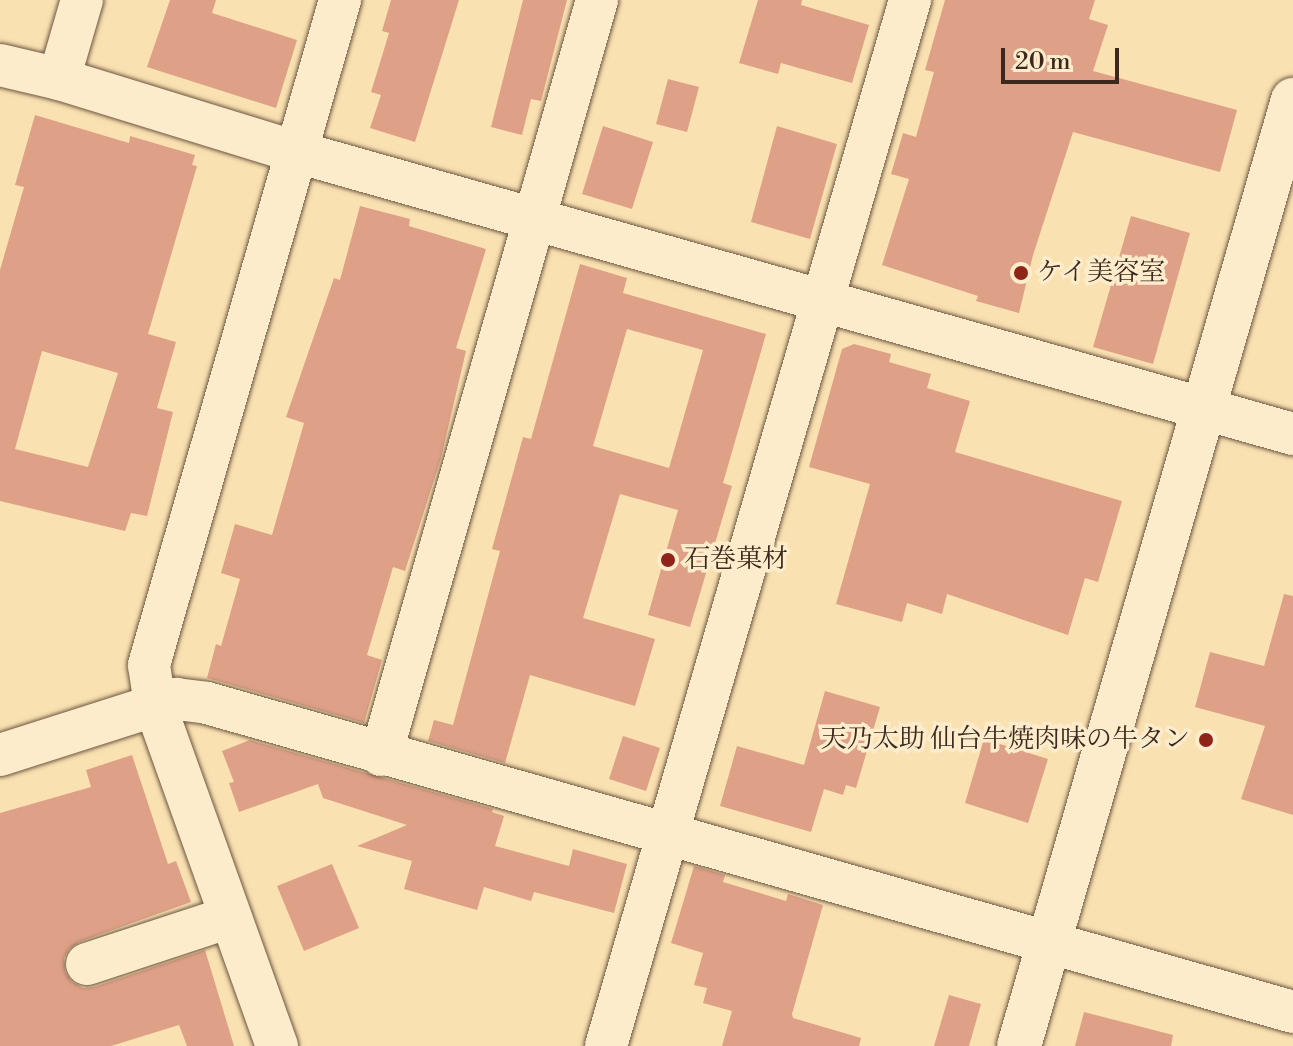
<!DOCTYPE html>
<meta charset="utf-8">
<style>
body{margin:0}
#map{position:relative;width:1293px;height:1046px;overflow:hidden;background:#fae1b1;font-family:"Libre Bodoni","Noto Serif JP",serif}
div>[style]{position:absolute}
[style*='--x']{left:calc(var(--x)*1px);top:calc(var(--y)*1px);width:calc(var(--w)*1px);rotate:calc(var(--a)*1deg)}
.building>*{inset:0;background:#dea187}
.roads{filter:drop-shadow(0 0 2px #6c5641) drop-shadow(0 0 2px #6c5641)}
.street>*{height:42px;margin:-21px;padding:0 21px;transform-origin:21px;border-radius:21px;background:#fceccc}
.secondary>*{height:44px;margin:-22px;padding:0 22px;transform-origin:22px;border-radius:22px;background:#fceccc}
.dots>*{width:22px;height:22px;translate:-50% -50%;box-sizing:border-box;border:4px solid #fceccc;border-radius:50%}
span{translate:-50% -50%;white-space:nowrap;text-align:center;line-height:1.15;-webkit-text-stroke:7px #fceccc;paint-order:stroke}
.poi-label{font-size:26px;color:#3c281c}
.left{translate:0 -50%;text-align:left}
.right{translate:-100% -50%;text-align:right}
.scale{position:absolute;left:1001px;top:48px;width:118px;height:36px;box-sizing:border-box;border:4px solid #3c281c;border-top:0;padding-left:10px;font-size:24px;line-height:28px;white-space:nowrap;color:#3c281c;-webkit-text-stroke:6px #fceccc;paint-order:stroke}
</style>
<div id="map">
<div class="building">
<i style="clip-path:polygon(170px 0,216px 0,212px 13px,297px 40px,276px 108px,147px 67px)"></i>
<i style="clip-path:polygon(391px 0,459px 0,415px 142px,370px 128px,381px 95px,371px 92px,389px 33px,382px 31px)"></i>
<i style="clip-path:polygon(523px 0,567px 0,541px 101px,531px 99px,522px 135px,491px 127px)"></i>
<i style="clip-path:polygon(758px 0,802px 0,801px 5px,869px 25px,852px 83px,781px 63px,778px 74px,739px 63px)"></i>
<i style="clip-path:polygon(945px 0,1095px 0,1089px 19px,1108px 25px,1093px 71px,1237px 110px,1220px 172px,1073px 132px,1033px 255px,1019px 313px,976px 301px,978px 296px,882px 265px,909px 179px,891px 174px,903px 133px,916px 137px,934px 72px,925px 70px)"></i>
<i style="clip-path:polygon(668px 79px,699px 87px,687px 132px,656px 124px)"></i>
<i style="clip-path:polygon(evenodd,35px 115px,129px 143px,130px 136px,195px 155px,192px 165px,197px 166px,148px 334px,176px 342px,157px 408px,173px 412px,147px 516px,131px 513px,125px 531px,0 501px,0 270px,24px 187px,15px 185px,35px 115px,42px 351px,118px 373px,88px 467px,15px 449px,42px 351px)"></i>
<i style="clip-path:polygon(603px 126px,653px 142px,632px 209px,582px 194px)"></i>
<i style="clip-path:polygon(777px 126px,837px 144px,810px 239px,751px 222px)"></i>
<i style="clip-path:polygon(360px 206px,410px 219px,409px 226px,486px 249px,456px 348px,466px 351px,441px 458px,405px 571px,393px 567px,367px 655px,382px 660px,364px 723px,207px 678px,216px 644px,221px 646px,240px 579px,221px 573px,235px 524px,272px 535px,304px 423px,286px 417px,334px 278px,340px 280px)"></i>
<i style="clip-path:polygon(1131px 216px,1190px 233px,1153px 364px,1093px 347px)"></i>
<i style="clip-path:polygon(evenodd,580px 264px,627px 278px,623px 293px,766px 334px,723px 483px,732px 486px,690px 627px,648px 615px,678px 510px,620px 494px,583px 618px,655px 639px,635px 706px,530px 675px,505px 763px,428px 741px,434px 720px,453px 725px,500px 551px,492px 549px,523px 437px,531px 439px,580px 264px,627px 329px,703px 350px,669px 468px,593px 446px,627px 329px)"></i>
<i style="clip-path:polygon(854px 344px,891px 354px,889px 362px,931px 374px,927px 388px,970px 401px,955px 452px,1122px 501px,1098px 582px,1085px 578px,1068px 635px,947px 594px,942px 614px,907px 603px,902px 622px,836px 604px,870px 484px,809px 467px,842px 349px)"></i>
<i style="clip-path:polygon(1284px 594px,1293px 596px,1293px 815px,1241px 799px,1265px 726px,1195px 707px,1210px 652px,1264px 666px)"></i>
<i style="clip-path:polygon(825px 691px,880px 707px,856px 788px,846px 785px,843px 795px,824px 789px,811px 832px,720px 806px,737px 746px,804px 765px)"></i>
<i style="clip-path:polygon(623px 736px,660px 748px,646px 791px,609px 779px)"></i>
<i style="clip-path:polygon(984px 739px,1048px 759px,1028px 823px,965px 803px)"></i>
<i style="clip-path:polygon(250px 740px,493px 809px,492px 812px,504px 816px,495px 846px,569px 866px,573px 849px,627px 864px,614px 913px,534px 892px,531px 901px,484px 887px,477px 910px,404px 889px,412px 861px,357px 846px,407px 825px,323px 798px,318px 784px,239px 812px,229px 783px,234px 782px,222px 751px)"></i>
<i style="clip-path:polygon(132px 755px,168px 864px,176px 861px,191px 902px,79px 942px,69px 949px,64px 958px,65px 972px,72px 982px,83px 988px,94px 987px,205px 950px,234px 1046px,187px 1046px,179px 1025px,111px 1046px,0 1046px,0 813px,91px 787px,86px 770px)"></i>
<i style="clip-path:polygon(332px 864px,359px 928px,304px 951px,277px 886px)"></i>
<i style="clip-path:polygon(694px 866px,725px 875px,723px 882px,786px 901px,788px 894px,823px 905px,792px 1014px,793px 1018px,861px 1038px,859px 1046px,722px 1046px,732px 1011px,703px 1003px,707px 988px,694px 985px,703px 953px,671px 943px)"></i>
<i style="clip-path:polygon(949px 995px,981px 1004px,969px 1046px,934px 1046px)"></i>
<i style="clip-path:polygon(1084px 1012px,1173px 1035px,1171px 1046px,1075px 1046px)"></i>
</div>
<div class="roads">
<div class="street">
<i style="--x:0;--y:65;--w:61;--a:13.3"></i>
<i style="--x:59;--y:79;--w:249;--a:17.1"></i>
<i style="--x:297;--y:152;--w:1035;--a:15.81"></i>
<i style="--x:59;--y:79;--w:82;--a:-73.8"></i>
<i style="--x:0;--y:755;--w:185;--a:-17.7"></i>
<i style="--x:176;--y:699;--w:31;--a:7"></i>
<i style="--x:207;--y:703;--w:1129;--a:15.88"></i>
<i style="--x:381;--y:755;--w:785;--a:-74.03"></i>
<i style="--x:87;--y:964;--w:151;--a:-18.2"></i>
<i style="--x:277;--y:1046;--w:362;--a:-109.7"></i>
<i style="--x:155;--y:705;--w:40;--a:-98.5"></i>
<i style="--x:149;--y:665;--w:692;--a:-73.97"></i>
<i style="--x:606;--y:1046;--w:1089;--a:-73.79"></i>
</div>
<div class="secondary">
<i style="--x:1019;--y:1046;--w:985;--a:-73.85"></i>
</div>
</div>
<div class="dots">
<i style="left:1021px;top:273px;background:#8f2418"></i>
<i style="left:668px;top:560px;background:#8f2418"></i>
<i style="left:1206px;top:740px;background:#8f2418"></i>
</div>
<div class="poi-label">
<span class="left" style="left:1037px;top:273px">ケイ美容室</span>
<span class="left" style="left:684px;top:560px">石巻菓材</span>
<span class="right" style="left:1190px;top:740px">天乃太助 仙台牛焼肉味の牛タン</span>
</div>
<div class="scale">20 m</div>
</div>
